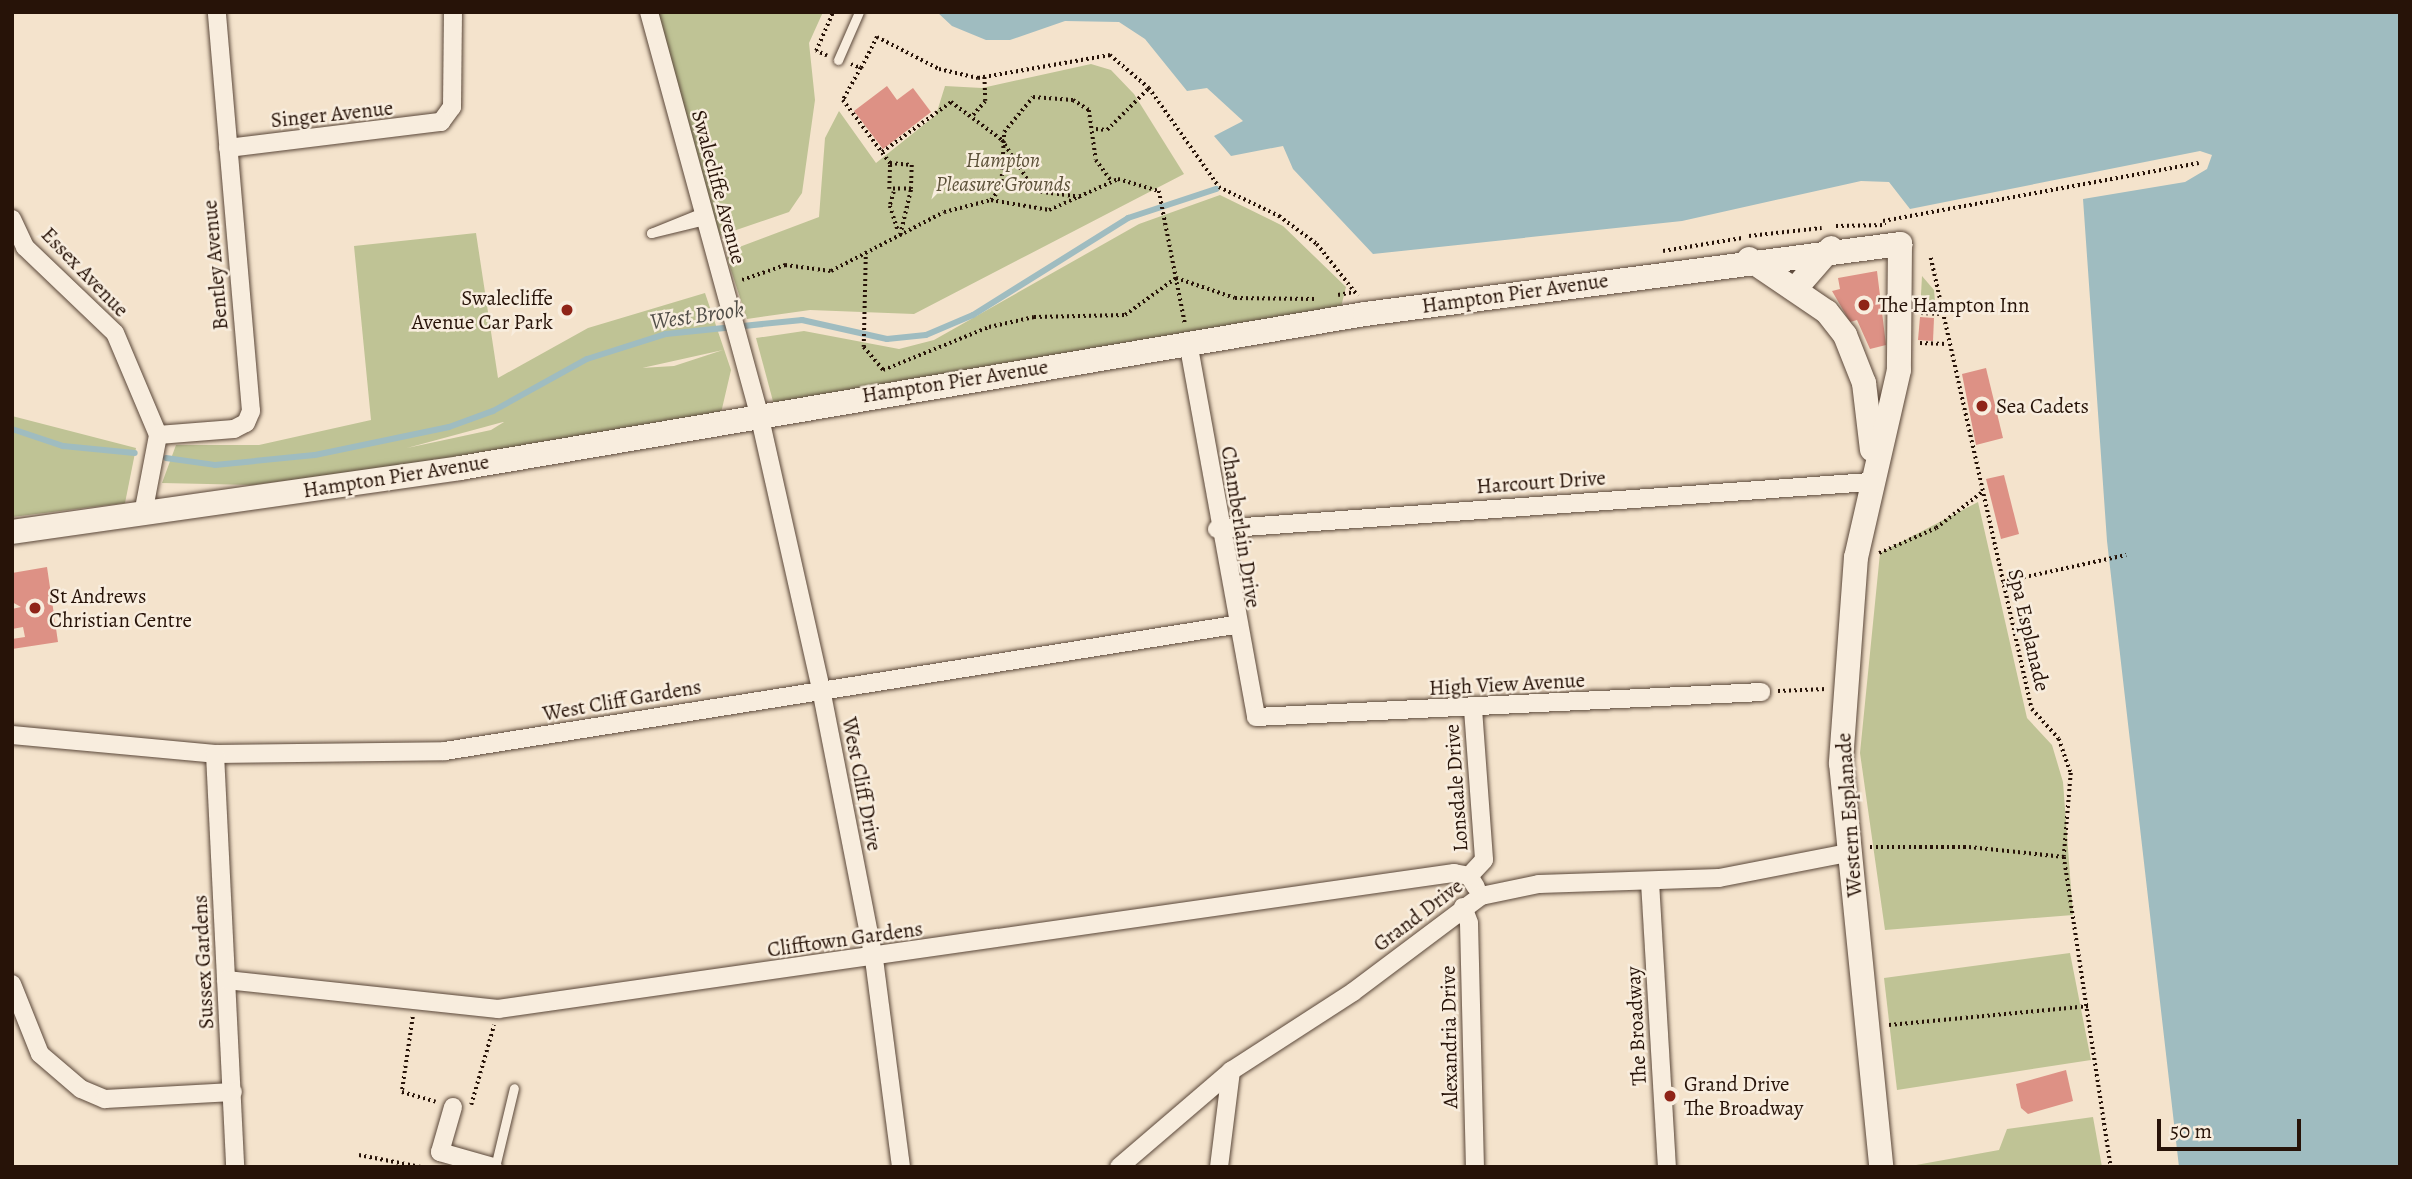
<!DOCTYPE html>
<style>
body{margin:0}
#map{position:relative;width:2412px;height:1179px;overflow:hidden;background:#f4e3cc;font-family:Alegreya,serif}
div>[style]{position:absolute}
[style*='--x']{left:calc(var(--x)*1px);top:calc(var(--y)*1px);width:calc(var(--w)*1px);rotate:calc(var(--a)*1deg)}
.green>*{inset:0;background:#bfc395}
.water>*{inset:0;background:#9fbcc0}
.stream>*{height:6px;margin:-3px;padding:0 3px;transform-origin:3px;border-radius:3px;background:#9fbcc0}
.building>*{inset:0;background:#dd9185}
.path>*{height:3.5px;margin-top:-1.75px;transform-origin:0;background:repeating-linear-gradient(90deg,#271308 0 2px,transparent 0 5.5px)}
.roads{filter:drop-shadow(0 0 2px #5a4739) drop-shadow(0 0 2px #5a4739)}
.lane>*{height:9px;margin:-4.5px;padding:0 4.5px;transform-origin:4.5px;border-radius:4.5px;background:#f8edde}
.street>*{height:18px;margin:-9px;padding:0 9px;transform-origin:9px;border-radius:9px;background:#f8edde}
.secondary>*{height:24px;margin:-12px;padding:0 12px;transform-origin:12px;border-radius:12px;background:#f8edde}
.dots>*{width:19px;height:19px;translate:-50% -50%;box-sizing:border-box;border:4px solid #f8edde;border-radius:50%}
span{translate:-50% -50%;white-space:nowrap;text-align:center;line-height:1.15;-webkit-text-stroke:5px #f8edde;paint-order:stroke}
.street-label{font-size:21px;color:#271308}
.park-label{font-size:21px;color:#5c5139;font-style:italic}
.poi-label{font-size:21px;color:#271308}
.right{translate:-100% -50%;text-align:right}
.left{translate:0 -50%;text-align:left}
.water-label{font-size:23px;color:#514e48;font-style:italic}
.frame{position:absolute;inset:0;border:14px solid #271308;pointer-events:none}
.scale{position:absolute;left:2157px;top:1119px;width:144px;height:32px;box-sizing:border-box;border:4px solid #271308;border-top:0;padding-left:9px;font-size:21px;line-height:24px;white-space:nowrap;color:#271308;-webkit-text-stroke:5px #f8edde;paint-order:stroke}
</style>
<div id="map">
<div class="green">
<i style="clip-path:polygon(649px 12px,823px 12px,809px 43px,815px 100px,802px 193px,789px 212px,710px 239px)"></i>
<i style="clip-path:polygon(1091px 64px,1111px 70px,1134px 94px,1184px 174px,914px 314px,810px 310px,747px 319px,727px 258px,734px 249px,819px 217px,825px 138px,839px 111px,876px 163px,936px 115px,945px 86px,982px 88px)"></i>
<i style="clip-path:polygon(1220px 195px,1283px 226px,1346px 287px,1341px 307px,774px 405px,756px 338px,804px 331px,899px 349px,934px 340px,1139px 224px)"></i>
<i style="clip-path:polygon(evenodd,476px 233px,498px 378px,588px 328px,705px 293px,731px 370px,721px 413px,496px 453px,253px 485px,162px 483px,176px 445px,259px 445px,371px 420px,354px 246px,476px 233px,723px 350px,674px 366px,641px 368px,642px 368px,723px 350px,476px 233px,504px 422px,491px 430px,407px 448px,503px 422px,504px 422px)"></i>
<i style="clip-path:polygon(1922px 276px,1934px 290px,1936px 313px,1920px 313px)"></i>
<i style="clip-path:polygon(12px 416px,136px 448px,125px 503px,12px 517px)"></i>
<i style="clip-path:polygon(1978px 502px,2027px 718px,2052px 745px,2063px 782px,2073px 915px,1885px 930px,1860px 753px,1880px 553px)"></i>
<i style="clip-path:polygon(2070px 953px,2091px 1060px,1897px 1090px,1884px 978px)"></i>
<i style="clip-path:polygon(2093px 1117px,2102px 1167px,1905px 1167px,1999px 1150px,2007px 1129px)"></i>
</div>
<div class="water">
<i style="clip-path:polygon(937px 12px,2400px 12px,2400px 1167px,2179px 1167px,2107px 541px,2083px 199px,2185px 182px,2207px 169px,2212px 155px,2200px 151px,1910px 209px,1889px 182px,1861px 181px,1682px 221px,1373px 254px,1293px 169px,1283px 146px,1231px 156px,1214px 136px,1243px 121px,1207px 88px,1187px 91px,1145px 39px,1119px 22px,1065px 21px,1010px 40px,986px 40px,952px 26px)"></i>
</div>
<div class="stream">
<i style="--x:12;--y:429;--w:54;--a:18.4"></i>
<i style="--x:63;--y:446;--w:72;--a:5.6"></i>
<i style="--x:166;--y:458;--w:49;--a:8.1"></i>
<i style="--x:215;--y:465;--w:100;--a:-5.7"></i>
<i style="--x:315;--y:455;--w:137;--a:-11.8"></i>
<i style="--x:449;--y:427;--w:47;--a:-20"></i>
<i style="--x:493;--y:411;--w:107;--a:-29"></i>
<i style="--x:587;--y:359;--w:83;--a:-17.6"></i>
<i style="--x:666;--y:334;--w:137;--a:-5.9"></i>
<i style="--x:802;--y:320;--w:87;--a:12.6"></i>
<i style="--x:887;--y:339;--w:39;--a:-6"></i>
<i style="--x:926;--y:335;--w:51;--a:-23.1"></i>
<i style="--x:973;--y:315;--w:183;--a:-32"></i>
<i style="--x:1128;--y:218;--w:93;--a:-18.2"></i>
</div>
<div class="building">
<i style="clip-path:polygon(887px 86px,897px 100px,913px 88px,931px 112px,883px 149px,854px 111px)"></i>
<i style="clip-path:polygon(1877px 271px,1886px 345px,1870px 349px,1857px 320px,1850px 322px,1832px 291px,1840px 289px,1838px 278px)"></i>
<i style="clip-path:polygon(1920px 317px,1934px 318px,1933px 341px,1918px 340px)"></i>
<i style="clip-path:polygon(1986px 368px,2003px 438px,1976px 445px,1962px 374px)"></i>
<i style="clip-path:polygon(2004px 475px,2019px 534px,2001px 539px,1986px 479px)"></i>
<i style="clip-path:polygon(47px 567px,58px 642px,12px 649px,12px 639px,25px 637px,23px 627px,12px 629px,12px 609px,21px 607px,12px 602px,12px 573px)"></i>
<i style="clip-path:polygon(2066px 1070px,2073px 1101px,2028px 1114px,2021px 1108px,2016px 1084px)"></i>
</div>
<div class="path">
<i style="--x:827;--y:56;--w:12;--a:-156"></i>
<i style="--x:816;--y:51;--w:43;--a:-66.4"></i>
<i style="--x:851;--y:64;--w:11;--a:22"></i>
<i style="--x:861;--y:68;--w:35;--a:-63"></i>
<i style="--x:877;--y:37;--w:70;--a:27.3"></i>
<i style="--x:939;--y:69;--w:40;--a:13"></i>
<i style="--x:978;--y:78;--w:134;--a:-9.9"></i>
<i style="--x:1110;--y:55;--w:51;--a:40.2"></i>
<i style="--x:1149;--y:88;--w:121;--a:54.7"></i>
<i style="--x:1219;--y:187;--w:67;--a:25.8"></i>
<i style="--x:1279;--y:216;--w:47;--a:36.4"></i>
<i style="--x:1317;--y:244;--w:66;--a:51.7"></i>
<i style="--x:861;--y:68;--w:37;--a:119"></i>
<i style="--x:843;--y:100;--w:79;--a:53.3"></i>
<i style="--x:890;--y:163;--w:22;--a:5"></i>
<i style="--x:912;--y:165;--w:24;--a:92"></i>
<i style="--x:911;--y:189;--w:22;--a:180"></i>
<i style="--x:889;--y:189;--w:26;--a:-88"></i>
<i style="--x:973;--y:115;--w:18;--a:-49"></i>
<i style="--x:985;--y:101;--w:25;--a:-92"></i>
<i style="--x:1096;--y:129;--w:11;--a:5"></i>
<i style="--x:1107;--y:130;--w:59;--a:-45"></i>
<i style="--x:882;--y:152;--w:85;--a:-35.9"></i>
<i style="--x:951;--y:102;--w:64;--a:36.7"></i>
<i style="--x:1002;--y:140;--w:61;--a:57.1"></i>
<i style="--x:1035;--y:191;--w:47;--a:7.3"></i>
<i style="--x:894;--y:192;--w:15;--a:106"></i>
<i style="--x:890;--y:206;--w:26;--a:72"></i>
<i style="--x:991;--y:200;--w:16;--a:-52"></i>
<i style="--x:1001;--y:187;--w:55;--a:-86.9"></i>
<i style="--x:1004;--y:132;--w:45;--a:-50.4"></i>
<i style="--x:1033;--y:97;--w:40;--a:4.3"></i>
<i style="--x:1073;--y:100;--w:19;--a:32"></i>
<i style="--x:1089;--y:110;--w:50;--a:82"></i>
<i style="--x:1096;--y:160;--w:27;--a:54"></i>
<i style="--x:1883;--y:221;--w:321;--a:-10.4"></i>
<i style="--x:1836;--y:226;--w:50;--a:-1.1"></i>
<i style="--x:900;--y:235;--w:47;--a:-76.6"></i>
<i style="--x:1749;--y:236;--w:73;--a:-6.3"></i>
<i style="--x:1663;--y:251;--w:80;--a:-9.3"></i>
<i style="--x:866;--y:257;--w:90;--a:91.3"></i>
<i style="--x:864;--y:347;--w:30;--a:50"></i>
<i style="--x:883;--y:370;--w:114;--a:-22.1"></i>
<i style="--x:989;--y:327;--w:46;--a:-12.5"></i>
<i style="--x:1034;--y:317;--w:91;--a:-1.3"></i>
<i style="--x:1125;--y:315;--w:63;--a:-36"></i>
<i style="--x:1931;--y:258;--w:462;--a:77.4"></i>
<i style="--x:2032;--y:709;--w:40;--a:48"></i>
<i style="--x:2059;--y:739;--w:36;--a:71"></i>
<i style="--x:2071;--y:773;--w:84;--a:94.8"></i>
<i style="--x:2064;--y:857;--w:314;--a:81.4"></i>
<i style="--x:1176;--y:278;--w:62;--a:18.7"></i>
<i style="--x:1235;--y:298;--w:82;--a:0.7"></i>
<i style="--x:742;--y:280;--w:46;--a:-19.2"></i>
<i style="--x:785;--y:265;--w:46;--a:7.4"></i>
<i style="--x:831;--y:271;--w:127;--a:-27.6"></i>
<i style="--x:944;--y:212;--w:49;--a:-14.3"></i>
<i style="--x:991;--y:200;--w:59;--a:9.8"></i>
<i style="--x:1049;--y:210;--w:76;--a:-24.2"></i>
<i style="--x:1118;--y:179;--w:43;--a:16.3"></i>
<i style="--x:1159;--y:191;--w:136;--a:78.9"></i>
<i style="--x:1338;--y:295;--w:16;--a:-11"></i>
<i style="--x:1921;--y:313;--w:20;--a:3"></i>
<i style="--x:1920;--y:343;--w:27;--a:2"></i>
<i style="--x:1879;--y:553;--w:62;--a:-23.7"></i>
<i style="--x:1936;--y:528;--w:58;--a:-38"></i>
<i style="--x:2002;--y:582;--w:127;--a:-12.3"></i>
<i style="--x:1778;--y:691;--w:48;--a:-2.4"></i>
<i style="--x:1870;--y:847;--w:99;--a:0"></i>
<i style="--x:1969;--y:847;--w:96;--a:6"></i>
<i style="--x:413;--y:1017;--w:76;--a:98.3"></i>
<i style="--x:402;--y:1092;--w:35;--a:16"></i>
<i style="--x:1889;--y:1025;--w:201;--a:-5.4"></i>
<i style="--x:471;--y:1105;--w:83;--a:-74"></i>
<i style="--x:359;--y:1155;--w:63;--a:11"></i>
</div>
<div class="roads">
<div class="lane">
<i style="--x:838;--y:60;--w:52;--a:-66.4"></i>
<i style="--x:651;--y:233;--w:56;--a:-22"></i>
<i style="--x:651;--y:233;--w:56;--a:-13.5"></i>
<i style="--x:495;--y:1167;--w:81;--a:-76.5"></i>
</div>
<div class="street">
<i style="--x:649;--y:12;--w:417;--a:74.7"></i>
<i style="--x:759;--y:414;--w:282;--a:77.3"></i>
<i style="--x:821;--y:689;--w:275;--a:78.9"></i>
<i style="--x:874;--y:959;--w:210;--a:82.6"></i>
<i style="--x:228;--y:148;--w:215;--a:-7"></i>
<i style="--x:441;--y:122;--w:19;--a:-54"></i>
<i style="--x:452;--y:107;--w:95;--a:-89.4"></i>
<i style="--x:12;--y:219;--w:31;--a:65"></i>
<i style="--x:25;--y:247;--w:124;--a:43.7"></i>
<i style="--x:115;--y:333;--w:111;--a:67.1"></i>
<i style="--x:1188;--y:342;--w:381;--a:79.7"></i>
<i style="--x:1256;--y:717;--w:506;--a:-2.83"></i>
<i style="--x:158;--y:435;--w:76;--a:-4.5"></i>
<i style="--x:234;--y:429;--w:13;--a:-27"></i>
<i style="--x:246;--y:423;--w:13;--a:-67"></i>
<i style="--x:251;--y:411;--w:400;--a:-94.9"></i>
<i style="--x:143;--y:514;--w:80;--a:-79.2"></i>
<i style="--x:1217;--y:529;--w:654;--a:-4.12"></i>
<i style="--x:1473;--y:709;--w:151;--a:85.8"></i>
<i style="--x:1484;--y:860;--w:22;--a:133"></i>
<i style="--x:1469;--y:876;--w:13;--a:58"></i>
<i style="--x:12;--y:735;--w:204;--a:5.3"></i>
<i style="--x:215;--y:754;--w:230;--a:-0.7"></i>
<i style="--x:445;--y:751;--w:799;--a:-9.07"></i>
<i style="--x:215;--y:754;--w:413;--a:87.2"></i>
<i style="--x:1650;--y:882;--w:286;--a:86.6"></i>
<i style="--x:1463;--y:907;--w:17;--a:69"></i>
<i style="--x:1469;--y:923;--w:244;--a:88.6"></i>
<i style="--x:226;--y:980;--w:274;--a:6.1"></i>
<i style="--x:498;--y:1009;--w:966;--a:-8.1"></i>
<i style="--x:1454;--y:873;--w:15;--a:11"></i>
<i style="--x:12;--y:984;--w:75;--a:68.2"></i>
<i style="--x:40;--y:1054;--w:54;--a:40.5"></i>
<i style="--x:81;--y:1089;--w:26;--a:23"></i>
<i style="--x:105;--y:1099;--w:128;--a:-3.1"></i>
<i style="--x:453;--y:1107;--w:47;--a:106.1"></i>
<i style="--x:440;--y:1152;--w:55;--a:15.8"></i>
<i style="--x:1119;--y:1167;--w:148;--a:-40.6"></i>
<i style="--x:1231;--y:1071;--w:145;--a:-32.9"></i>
<i style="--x:1353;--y:992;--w:160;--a:-36.9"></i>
<i style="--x:1481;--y:896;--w:59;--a:-11.7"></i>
<i style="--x:1539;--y:884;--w:180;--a:-1.9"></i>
<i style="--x:1719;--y:878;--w:131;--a:-11"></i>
<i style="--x:1219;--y:1167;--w:97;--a:-82.9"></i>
</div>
<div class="secondary">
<i style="--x:1749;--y:259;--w:94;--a:34.2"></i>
<i style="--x:1827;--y:312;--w:29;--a:52"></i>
<i style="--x:1845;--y:335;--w:52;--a:68.4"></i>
<i style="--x:1864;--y:383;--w:67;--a:83.2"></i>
<i style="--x:1796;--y:288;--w:53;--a:-48.8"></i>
<i style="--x:12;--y:532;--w:453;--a:-8.1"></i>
<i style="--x:460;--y:468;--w:918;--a:-9.66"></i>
<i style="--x:1365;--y:314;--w:540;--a:-7.45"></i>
<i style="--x:1900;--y:244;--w:126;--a:90.5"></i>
<i style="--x:1899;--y:370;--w:192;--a:102.9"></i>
<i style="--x:1856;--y:557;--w:207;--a:94.2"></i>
<i style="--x:1841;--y:763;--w:406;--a:84.3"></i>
</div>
</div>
<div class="dots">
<i style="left:1864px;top:305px;background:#8f2418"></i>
<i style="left:567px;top:310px;background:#8f2418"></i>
<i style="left:1982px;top:406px;background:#8f2418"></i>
<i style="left:35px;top:608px;background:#8f2418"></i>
<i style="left:1670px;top:1096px;background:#8f2418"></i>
</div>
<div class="street-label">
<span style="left:332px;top:114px;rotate:-6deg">Singer Avenue</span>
<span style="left:719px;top:187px;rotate:75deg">Swalecliffe Avenue</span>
<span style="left:215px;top:265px;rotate:-95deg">Bentley Avenue</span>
<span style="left:85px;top:272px;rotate:46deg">Essex Avenue</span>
<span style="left:1515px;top:293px;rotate:-8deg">Hampton Pier Avenue</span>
<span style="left:955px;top:381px;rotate:-9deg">Hampton Pier Avenue</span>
<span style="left:396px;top:476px;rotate:-9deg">Hampton Pier Avenue</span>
<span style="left:1541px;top:482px;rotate:-4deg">Harcourt Drive</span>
<span style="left:1241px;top:527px;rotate:81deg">Chamberlain Drive</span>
<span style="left:2029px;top:630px;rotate:77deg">Spa Esplanade</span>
<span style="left:1507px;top:684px;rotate:-3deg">High View Avenue</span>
<span style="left:622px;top:700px;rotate:-10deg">West Cliff Gardens</span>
<span style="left:862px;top:784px;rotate:79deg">West Cliff Drive</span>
<span style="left:1456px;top:788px;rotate:-94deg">Lonsdale Drive</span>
<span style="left:1849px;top:815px;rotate:-94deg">Western Esplanade</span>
<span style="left:1418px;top:915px;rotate:-37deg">Grand Drive</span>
<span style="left:845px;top:939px;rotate:-8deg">Clifftown Gardens</span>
<span style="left:203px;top:962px;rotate:-93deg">Sussex Gardens</span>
<span style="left:1636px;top:1026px;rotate:-93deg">The Broadway</span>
<span style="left:1449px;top:1037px;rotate:-91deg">Alexandria Drive</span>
</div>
<div class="park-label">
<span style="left:1003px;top:172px">Hampton<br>Pleasure Grounds</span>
</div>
<div class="poi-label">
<span class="right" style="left:553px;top:310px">Swalecliffe<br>Avenue Car Park</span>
<span class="left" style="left:1878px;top:305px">The Hampton Inn</span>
<span class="left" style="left:1996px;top:406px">Sea Cadets</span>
<span class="left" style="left:49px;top:608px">St Andrews<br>Christian Centre</span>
<span class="left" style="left:1684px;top:1096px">Grand Drive<br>The Broadway</span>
</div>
<div class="water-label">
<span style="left:697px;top:316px;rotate:-8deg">West Brook</span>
</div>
<div class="frame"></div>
<div class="scale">50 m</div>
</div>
